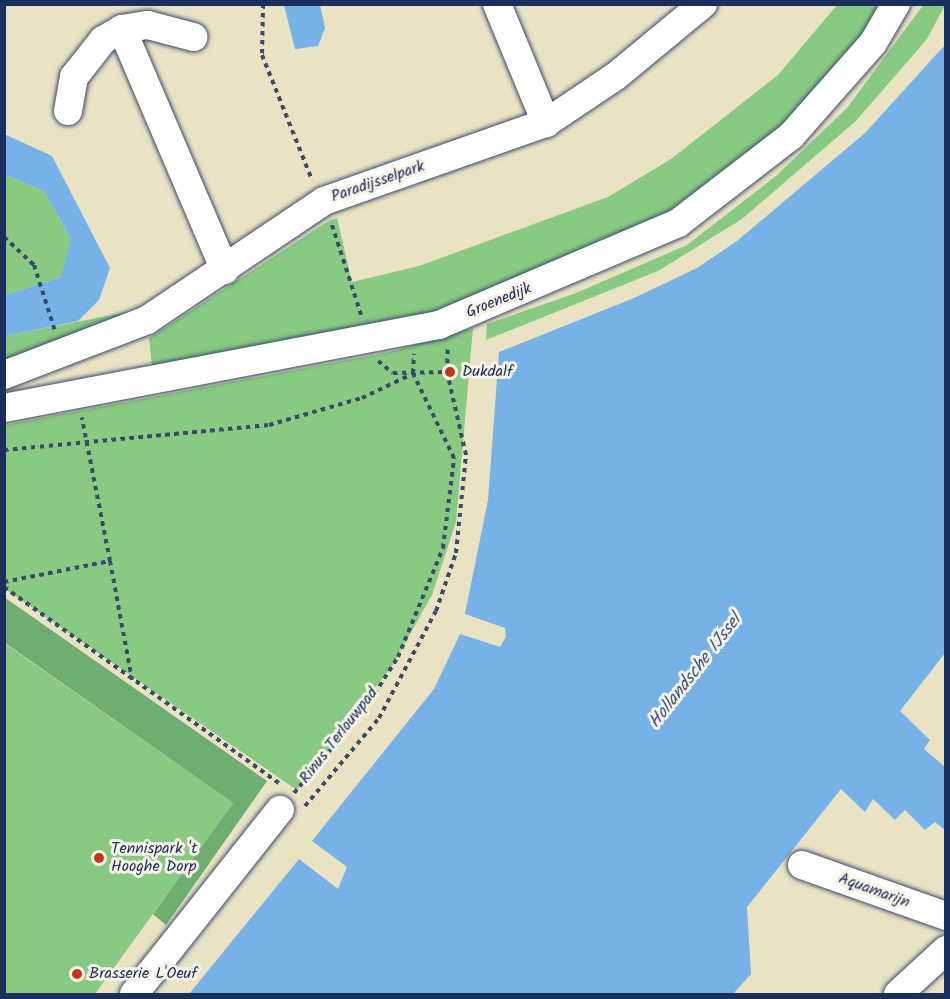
<!DOCTYPE html>
<style>
body{margin:0}
#map{position:relative;width:950px;height:999px;overflow:hidden;background:#e9e3c4;font-family:Kalam,sans-serif}
div>[style]{position:absolute}
[style*='--x']{left:calc(var(--x)*1px);top:calc(var(--y)*1px);width:calc(var(--w)*1px);rotate:calc(var(--a)*1deg)}
.green>*{inset:0;background:#88ca82}
.forest>*{inset:0;background:#6eae70}
.water>*{inset:0;background:#76b1e7}
.path>*{height:4px;margin-top:-2px;transform-origin:0;background:repeating-linear-gradient(90deg,#3a4a6d 0 4.5px,transparent 0 9px)}
.roads{filter:drop-shadow(0 0 2px #3a4a6d) drop-shadow(0 0 2px #3a4a6d)}
.minor>*{height:28px;margin:-14px;padding:0 14px;transform-origin:14px;border-radius:14px;background:#fff}
.dots>*{width:16px;height:16px;translate:-50% -50%;box-sizing:border-box;border:3px solid #f7f3e8;border-radius:50%}
span{translate:-50% -50%;white-space:nowrap;text-align:center;line-height:1.15;-webkit-text-stroke:6px #f7f3e8;paint-order:stroke}
.street-label{font-size:16px;color:#1b2f5e}
.poi-label{font-size:16px;color:#1b2f5e}
.left{translate:0 -50%;text-align:left}
.water-label{font-size:18px;color:#365687;font-style:italic}
.frame{position:absolute;inset:0;border:6px solid #1b2f5e;pointer-events:none}
</style>
<div id="map">
<div class="green">
<i style="clip-path:polygon(924px 4px,945px 5px,927px 39px,856px 121px,742px 219px,658px 271px,486px 340px,487px 324px,576px 293px,687px 245px,776px 176px,847px 108px)"></i>
<i style="clip-path:polygon(837px 5px,900px 5px,819px 110px,624px 252px,357px 336px,152px 366px,149px 338px,330px 220px,337px 218px,352px 282px,419px 266px,608px 197px,671px 159px,778px 75px)"></i>
<i style="clip-path:polygon(5px 175px,44px 191px,71px 239px,70px 257px,61px 277px,5px 295px)"></i>
<i style="clip-path:polygon(153px 307px,92px 357px,5px 380px,4px 336px)"></i>
<i style="clip-path:polygon(473px 328px,456px 522px,432px 595px,392px 666px,297px 790px,5px 589px,5px 425px,394px 351px)"></i>
<i style="clip-path:polygon(4px 643px,233px 803px,95px 994px,5px 994px)"></i>
</div>
<div class="forest">
<i style="clip-path:polygon(4px 597px,267px 781px,166px 925px,153px 914px,233px 803px,5px 643px)"></i>
</div>
<div class="water">
<i style="clip-path:polygon(284px 5px,320px 5px,325px 28px,318px 46px,295px 49px)"></i>
<i style="clip-path:polygon(945px 45px,945px 653px,900px 711px,930px 740px,924px 749px,945px 767px,945px 830px,935px 822px,925px 830px,905px 810px,895px 820px,873px 799px,865px 812px,841px 789px,747px 907px,751px 974px,733px 994px,189px 994px,299px 859px,338px 889px,347px 867px,312px 841px,434px 689px,460px 634px,500px 647px,506px 637px,505px 628px,465px 614px,488px 500px,499px 352px,634px 298px,697px 268px,737px 241px,865px 133px)"></i>
<i style="clip-path:polygon(4px 134px,52px 156px,110px 268px,99px 300px,78px 321px,5px 336px,5px 295px,61px 277px,71px 239px,44px 191px,5px 175px)"></i>
</div>
<div class="path">
<i style="--x:263;--y:4;--w:51;--a:91.1"></i>
<i style="--x:262;--y:55;--w:135;--a:68.2"></i>
<i style="--x:332;--y:225;--w:95;--a:72.1"></i>
<i style="--x:4;--y:237;--w:41;--a:43"></i>
<i style="--x:34;--y:265;--w:69;--a:72.3"></i>
<i style="--x:378;--y:361;--w:19;--a:39"></i>
<i style="--x:393;--y:373;--w:54;--a:-1.1"></i>
<i style="--x:4;--y:450;--w:266;--a:-5.4"></i>
<i style="--x:269;--y:425;--w:97;--a:-16.2"></i>
<i style="--x:362;--y:398;--w:53;--a:-25.6"></i>
<i style="--x:110;--y:561;--w:121;--a:79.5"></i>
<i style="--x:4;--y:582;--w:108;--a:-11.2"></i>
<i style="--x:110;--y:561;--w:146;--a:-101.1"></i>
<i style="--x:4;--y:587;--w:341;--a:35.5"></i>
<i style="--x:294;--y:793;--w:110;--a:-49.8"></i>
<i style="--x:365;--y:709;--w:62;--a:-57.6"></i>
<i style="--x:398;--y:657;--w:118;--a:-67.6"></i>
<i style="--x:443;--y:548;--w:91;--a:-83"></i>
<i style="--x:454;--y:458;--w:94;--a:-115.8"></i>
<i style="--x:413;--y:373;--w:19;--a:-87"></i>
<i style="--x:305;--y:806;--w:115;--a:-49.9"></i>
<i style="--x:379;--y:718;--w:121;--a:-62"></i>
<i style="--x:436;--y:611;--w:61;--a:-71"></i>
<i style="--x:456;--y:553;--w:99;--a:-84.2"></i>
<i style="--x:466;--y:455;--w:85;--a:-102.9"></i>
<i style="--x:447;--y:372;--w:24;--a:-88"></i>
</div>
<div class="roads">
<div class="minor">
<i style="--x:497;--y:4;--w:129;--a:67.6"></i>
<i style="--x:122;--y:29;--w:262;--a:66.9"></i>
<i style="--x:68;--y:111;--w:35;--a:-80"></i>
<i style="--x:74;--y:77;--w:47;--a:-51.9"></i>
<i style="--x:103;--y:40;--w:22;--a:-30"></i>
<i style="--x:122;--y:29;--w:26;--a:-9"></i>
<i style="--x:148;--y:25;--w:47;--a:14.9"></i>
<i style="--x:4;--y:375;--w:153;--a:-21"></i>
<i style="--x:147;--y:320;--w:213;--a:-33.9"></i>
<i style="--x:324;--y:201;--w:235;--a:-19.4"></i>
<i style="--x:546;--y:123;--w:84;--a:-33.9"></i>
<i style="--x:616;--y:76;--w:113;--a:-39.6"></i>
<i style="--x:4;--y:408;--w:443;--a:-10.8"></i>
<i style="--x:439;--y:325;--w:260;--a:-23.1"></i>
<i style="--x:678;--y:223;--w:143;--a:-37.6"></i>
<i style="--x:791;--y:136;--w:124;--a:-48.6"></i>
<i style="--x:873;--y:43;--w:45;--a:-59.5"></i>
<i style="--x:802;--y:865;--w:153;--a:19.5"></i>
<i style="--x:134;--y:994;--w:235;--a:-51.6"></i>
<i style="--x:898;--y:994;--w:65;--a:-42.5"></i>
</div>
</div>
<div class="dots">
<i style="left:450px;top:372px;background:#c8321e"></i>
<i style="left:99px;top:858px;background:#c8321e"></i>
<i style="left:77px;top:974px;background:#c8321e"></i>
</div>
<div class="street-label">
<span style="left:378px;top:182px;rotate:-19deg">Paradijsselpark</span>
<span style="left:499px;top:301px;rotate:-22deg">Groenedijk</span>
<span style="left:339px;top:736px;rotate:-52deg">Rinus Terlouwpad</span>
<span style="left:874px;top:891px;rotate:20deg">Aquamarijn</span>
</div>
<div class="poi-label">
<span class="left" style="left:462px;top:372px">Dukdalf</span>
<span class="left" style="left:111px;top:858px">Tennispark 't<br>Hooghe Dorp</span>
<span class="left" style="left:89px;top:974px">Brasserie L'Oeuf</span>
</div>
<div class="water-label">
<span style="left:696px;top:672px;rotate:-52deg">Hollandsche IJssel</span>
</div>
<div class="frame"></div>
</div>
